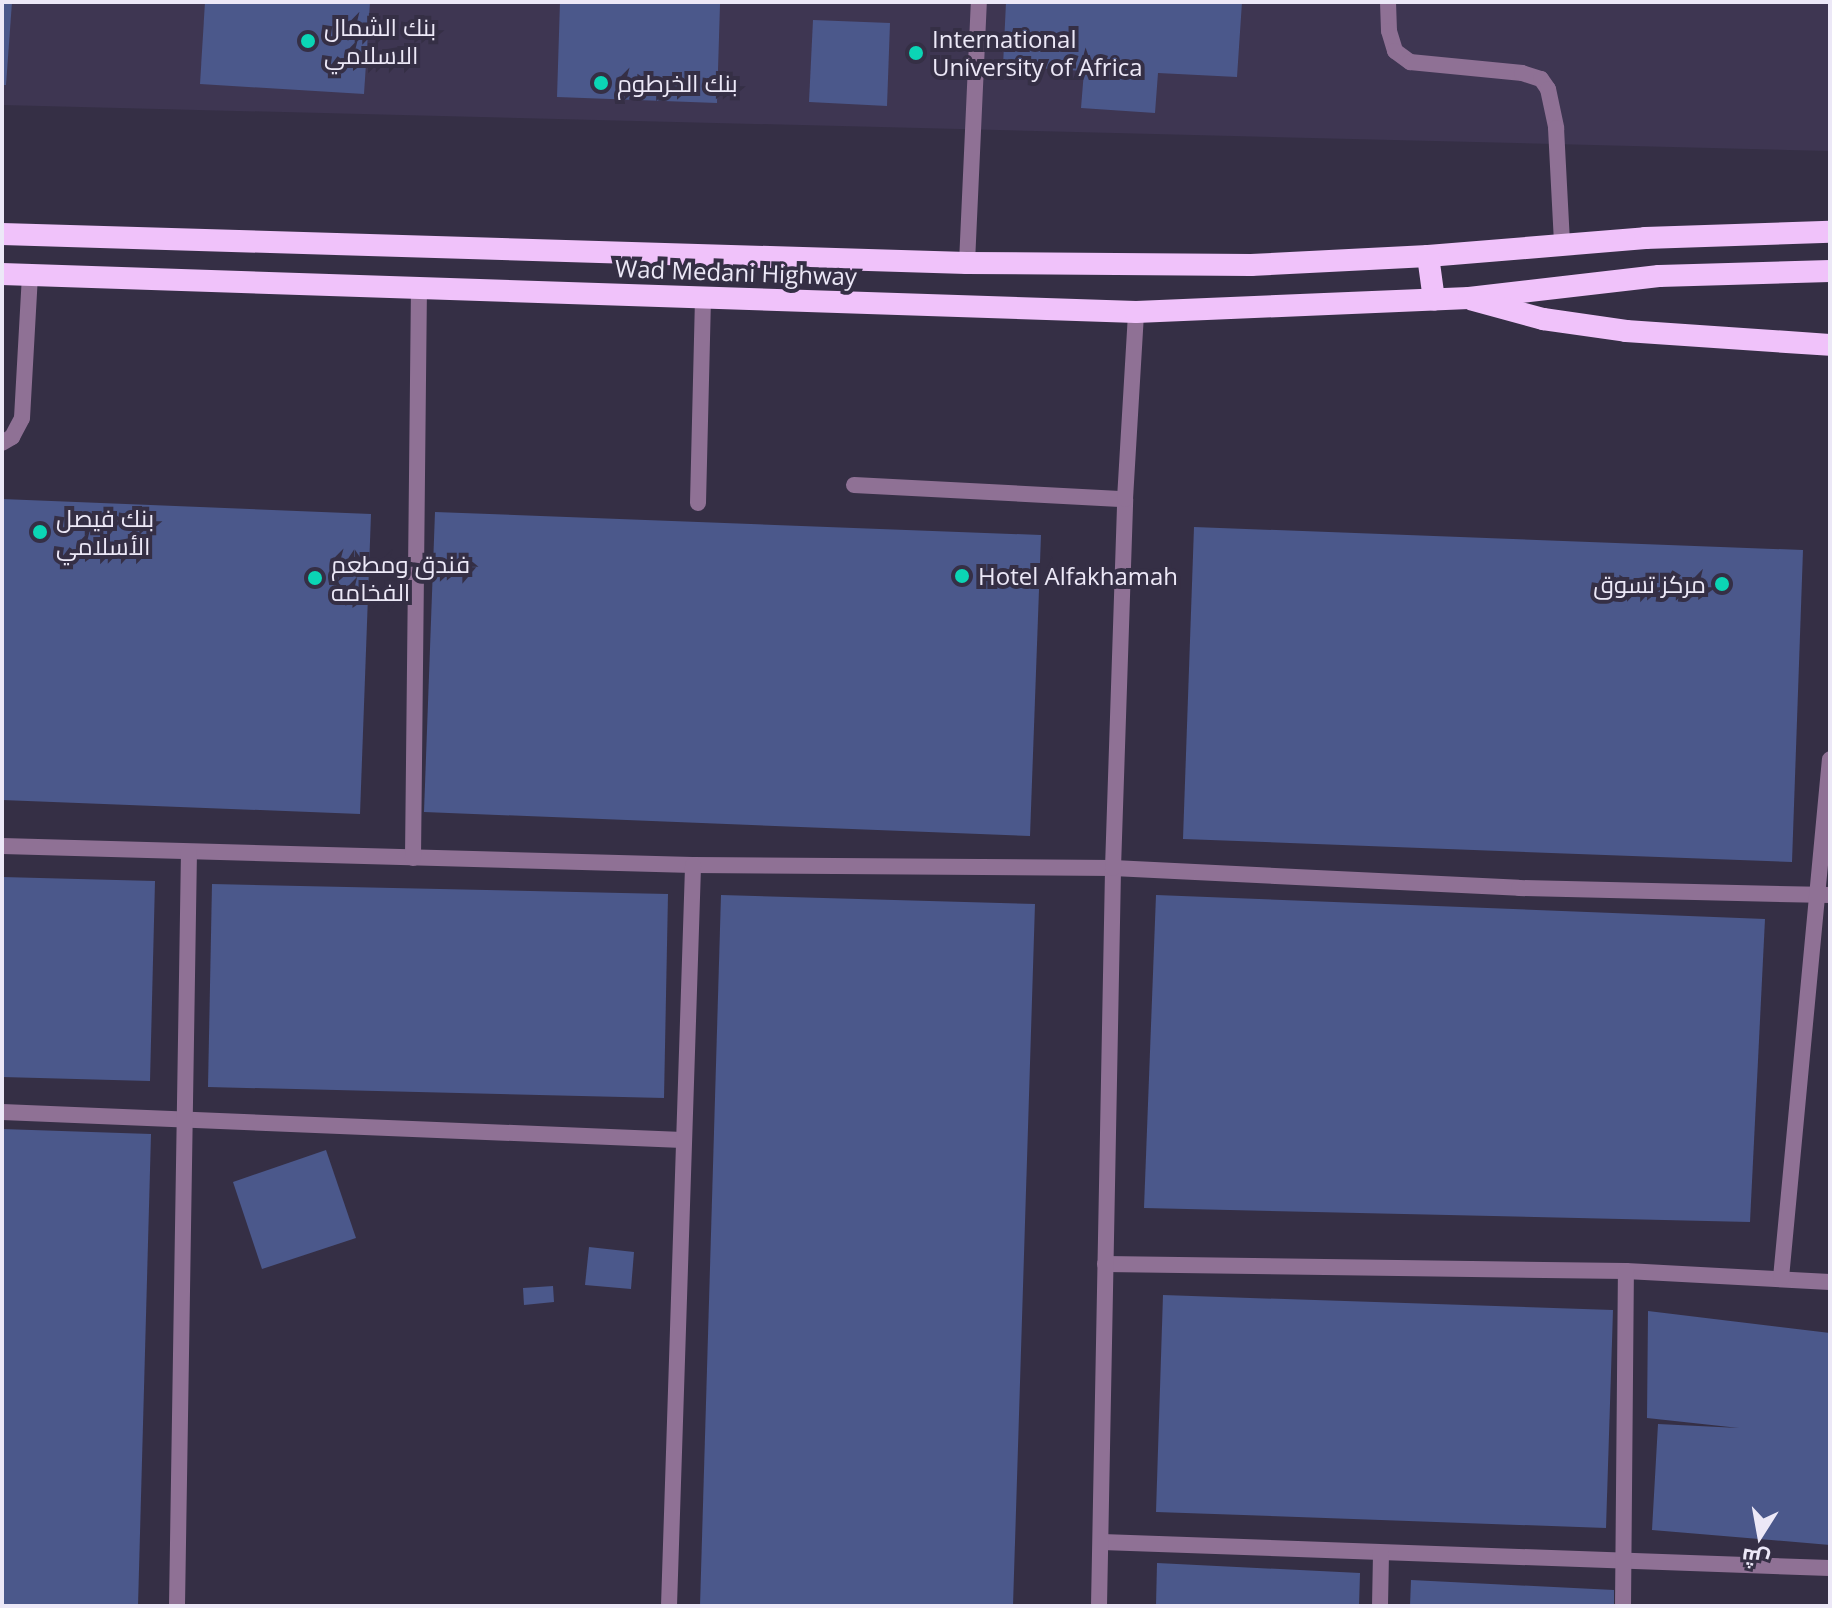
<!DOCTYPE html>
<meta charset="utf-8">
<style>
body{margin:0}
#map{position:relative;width:1832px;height:1608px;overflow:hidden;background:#352f45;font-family:"Open Sans",Cairo,sans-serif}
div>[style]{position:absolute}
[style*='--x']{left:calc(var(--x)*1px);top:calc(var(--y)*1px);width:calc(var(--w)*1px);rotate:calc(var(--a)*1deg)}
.built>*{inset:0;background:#3e3652}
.building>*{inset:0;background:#4b588b}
.service>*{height:16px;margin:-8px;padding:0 8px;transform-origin:8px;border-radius:8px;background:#8f7195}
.minor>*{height:16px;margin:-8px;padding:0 8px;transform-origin:8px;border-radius:8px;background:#8f7195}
.tertiary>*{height:16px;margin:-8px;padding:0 8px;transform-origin:8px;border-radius:8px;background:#8f7195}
.trunk>*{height:22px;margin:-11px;padding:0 11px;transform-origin:11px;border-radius:11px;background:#f0c2fa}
.dots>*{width:22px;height:22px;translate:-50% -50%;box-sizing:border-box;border:4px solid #352f45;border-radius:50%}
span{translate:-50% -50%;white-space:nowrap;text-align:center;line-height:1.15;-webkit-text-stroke:8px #352f45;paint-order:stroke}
.poi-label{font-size:24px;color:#ece8f7}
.left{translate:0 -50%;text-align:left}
.right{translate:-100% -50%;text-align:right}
.street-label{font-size:24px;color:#ece8f7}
.frame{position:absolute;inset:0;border:4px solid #ece8f7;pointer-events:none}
.north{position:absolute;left:1720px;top:1496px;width:80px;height:80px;-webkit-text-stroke:6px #352f45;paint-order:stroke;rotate:191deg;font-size:22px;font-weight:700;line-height:32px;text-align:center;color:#ece8f7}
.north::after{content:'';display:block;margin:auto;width:28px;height:36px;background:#ece8f7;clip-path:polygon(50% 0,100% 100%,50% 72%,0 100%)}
</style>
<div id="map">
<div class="built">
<i style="clip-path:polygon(2px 2px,1830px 2px,1830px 151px,2px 105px)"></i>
</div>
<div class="building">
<i style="clip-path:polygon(2px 2px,12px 2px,6px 85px,2px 85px)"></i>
<i style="clip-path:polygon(205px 2px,370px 2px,364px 94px,200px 84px)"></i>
<i style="clip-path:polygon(560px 2px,720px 4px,717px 103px,557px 97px)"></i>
<i style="clip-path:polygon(1006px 2px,1242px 2px,1237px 77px,1158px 73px,1155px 113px,1081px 108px,1084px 71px,1003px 66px)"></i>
<i style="clip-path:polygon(813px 20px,890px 23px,887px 106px,809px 102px)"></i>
<i style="clip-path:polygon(2px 499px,371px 514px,360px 814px,2px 800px)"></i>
<i style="clip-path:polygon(435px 512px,1041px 535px,1030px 836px,424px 812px)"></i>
<i style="clip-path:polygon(1194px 527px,1803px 550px,1792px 862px,1183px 839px)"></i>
<i style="clip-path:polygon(2px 877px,155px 881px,150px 1081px,2px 1077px)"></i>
<i style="clip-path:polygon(212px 884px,668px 894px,664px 1098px,208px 1087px)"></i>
<i style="clip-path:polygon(721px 895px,1035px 904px,1013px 1606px,700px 1606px)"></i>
<i style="clip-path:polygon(1156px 895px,1765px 919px,1750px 1222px,1144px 1208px)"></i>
<i style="clip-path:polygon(2px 1129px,151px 1134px,138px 1606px,2px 1606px)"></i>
<i style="clip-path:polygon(326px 1150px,356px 1238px,262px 1269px,233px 1182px)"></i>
<i style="clip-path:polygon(589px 1247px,634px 1252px,631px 1289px,585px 1285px)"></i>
<i style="clip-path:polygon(553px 1286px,554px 1302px,524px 1305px,523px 1288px)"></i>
<i style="clip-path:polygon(1163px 1295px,1613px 1310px,1606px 1528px,1156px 1512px)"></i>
<i style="clip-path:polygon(1648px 1311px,1830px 1333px,1830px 1545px,1652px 1530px,1658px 1424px,1739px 1428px,1647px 1418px)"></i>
<i style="clip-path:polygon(1157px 1563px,1360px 1573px,1359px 1606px,1156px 1606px)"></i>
<i style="clip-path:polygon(1411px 1580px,1614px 1590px,1614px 1606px,1410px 1606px)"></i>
</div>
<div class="service">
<i style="--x:1388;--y:2;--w:29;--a:88"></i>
<i style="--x:1389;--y:31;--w:21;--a:73"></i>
<i style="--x:1395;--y:51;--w:19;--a:36"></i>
<i style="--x:1410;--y:62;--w:113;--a:5.6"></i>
<i style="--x:1522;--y:73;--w:20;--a:18"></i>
<i style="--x:1541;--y:79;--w:12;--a:55"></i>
<i style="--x:1548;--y:89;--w:40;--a:78"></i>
<i style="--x:1556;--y:128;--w:116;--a:87"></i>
<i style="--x:967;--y:263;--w:261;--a:-87.4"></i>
</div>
<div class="minor">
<i style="--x:2;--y:443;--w:12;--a:-31"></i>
<i style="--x:12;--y:437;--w:21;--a:-62"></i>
<i style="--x:22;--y:418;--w:143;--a:-86.8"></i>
<i style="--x:854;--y:485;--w:271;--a:3"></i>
<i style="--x:698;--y:503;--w:208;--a:-88.6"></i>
<i style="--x:2;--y:846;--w:691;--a:1.58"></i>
<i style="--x:693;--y:865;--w:420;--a:0.4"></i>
<i style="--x:1113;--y:868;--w:406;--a:2.8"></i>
<i style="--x:1519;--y:888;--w:311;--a:1.3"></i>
<i style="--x:413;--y:858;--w:571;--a:-89.4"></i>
<i style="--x:2;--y:1112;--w:681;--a:2.36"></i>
<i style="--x:1105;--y:1264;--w:521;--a:0.77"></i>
<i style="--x:1626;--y:1271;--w:204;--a:3.1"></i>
<i style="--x:1781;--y:1278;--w:521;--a:-84.61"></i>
<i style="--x:1102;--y:1542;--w:728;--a:2.05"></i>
<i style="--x:177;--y:1606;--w:754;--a:-89.09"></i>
<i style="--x:669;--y:1606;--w:741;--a:-88.14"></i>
<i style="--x:1380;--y:1606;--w:53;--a:-88.9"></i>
<i style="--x:1623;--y:1606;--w:335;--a:-89.5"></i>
</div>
<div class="tertiary">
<i style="--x:1099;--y:1606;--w:738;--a:-88.91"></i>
<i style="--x:1113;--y:868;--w:369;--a:-88.1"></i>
<i style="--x:1125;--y:499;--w:187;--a:-86.6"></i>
</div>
<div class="trunk">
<i style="--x:2;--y:234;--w:965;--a:1.72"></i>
<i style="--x:967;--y:263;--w:284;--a:0.4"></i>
<i style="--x:1251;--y:265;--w:177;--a:-2.9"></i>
<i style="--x:1428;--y:256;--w:218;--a:-4.7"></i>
<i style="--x:1645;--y:238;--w:185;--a:-1.9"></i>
<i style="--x:1428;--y:256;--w:44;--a:82.2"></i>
<i style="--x:2;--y:274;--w:1135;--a:1.92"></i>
<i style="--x:1136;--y:312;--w:333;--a:-2.4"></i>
<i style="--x:1469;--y:298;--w:191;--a:-6.6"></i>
<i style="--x:1659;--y:276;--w:171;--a:-1.7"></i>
<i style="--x:1473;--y:300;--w:73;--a:15.2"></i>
<i style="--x:1543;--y:319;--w:84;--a:8.2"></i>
<i style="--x:1626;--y:331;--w:204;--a:3.9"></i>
</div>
<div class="dots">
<i style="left:308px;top:41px;background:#0bd5b5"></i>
<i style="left:916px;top:53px;background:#0bd5b5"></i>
<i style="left:601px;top:83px;background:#0bd5b5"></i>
<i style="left:40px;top:532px;background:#0bd5b5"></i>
<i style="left:962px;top:576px;background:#0bd5b5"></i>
<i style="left:315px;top:578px;background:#0bd5b5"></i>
<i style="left:1722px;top:584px;background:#0bd5b5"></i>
</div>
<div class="poi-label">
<span class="left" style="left:324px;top:41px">بنك الشمال<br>الاسلامي</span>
<span class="left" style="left:932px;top:53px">International<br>University of Africa</span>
<span class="left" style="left:617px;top:83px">بنك الخرطوم</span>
<span class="left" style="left:56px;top:532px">بنك فيصل<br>الأسلامي</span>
<span class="left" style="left:331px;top:578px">فندق ومطعم<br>الفخامه</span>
<span class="left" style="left:978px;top:576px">Hotel Alfakhamah</span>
<span class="right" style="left:1706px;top:584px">مركز تسوق</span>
</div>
<div class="street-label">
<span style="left:736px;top:272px;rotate:2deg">Wad Medani Highway</span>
</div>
<div class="frame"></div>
<div class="north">ش</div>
</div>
